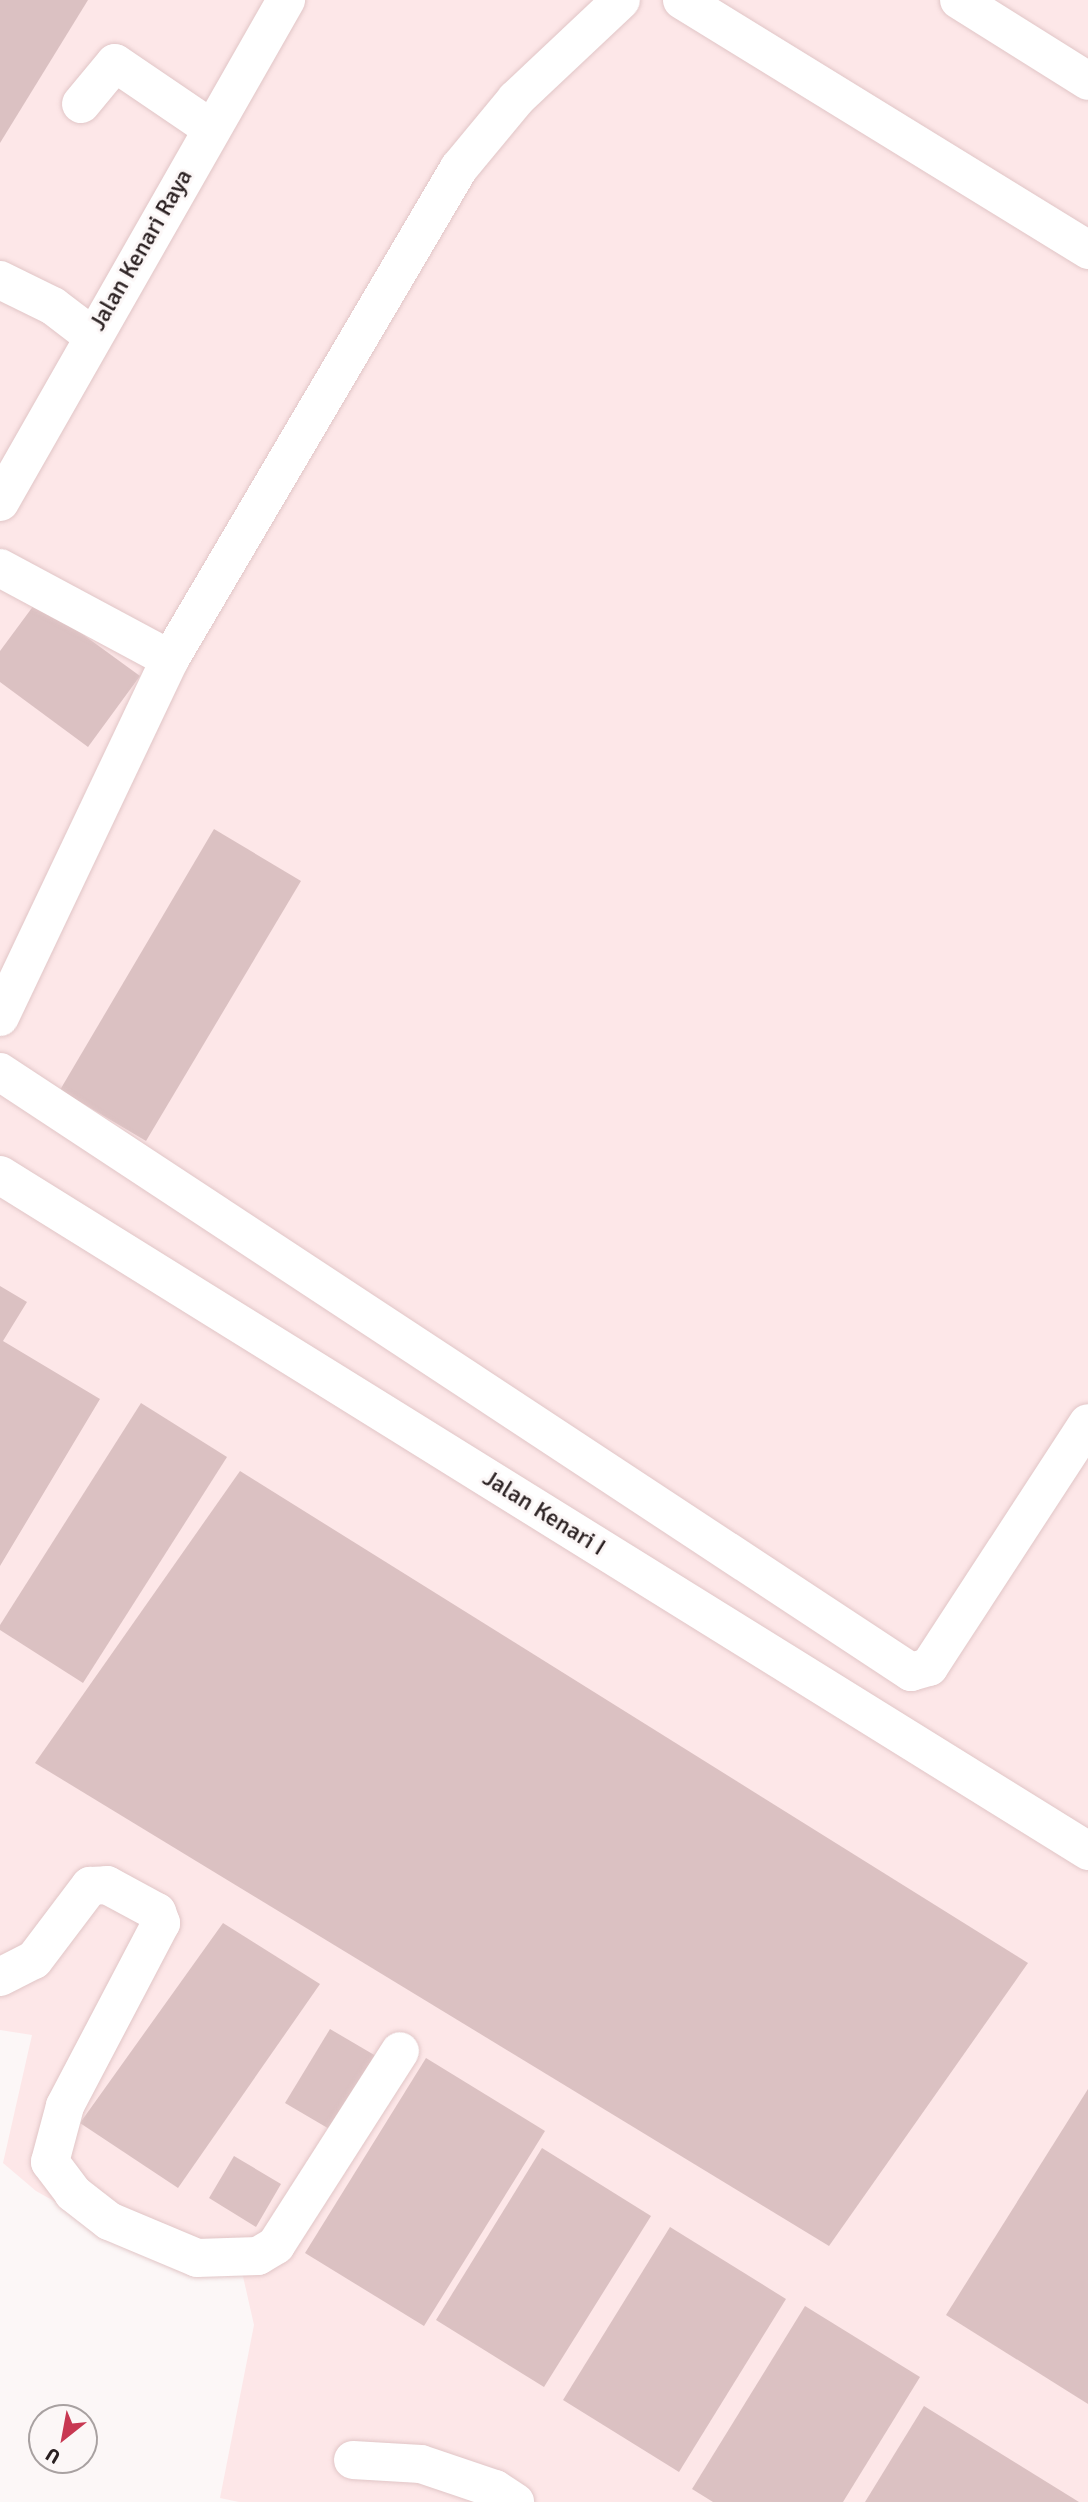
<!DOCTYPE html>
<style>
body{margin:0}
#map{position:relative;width:1088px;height:2502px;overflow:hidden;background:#fcf7f7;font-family:Signika,sans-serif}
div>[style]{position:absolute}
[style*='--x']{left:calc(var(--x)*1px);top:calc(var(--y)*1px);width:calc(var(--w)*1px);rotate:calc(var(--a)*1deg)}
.built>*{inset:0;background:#fde7e8}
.building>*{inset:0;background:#dbc1c2}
.roads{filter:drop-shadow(0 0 2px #e1c6c7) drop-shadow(0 0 2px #e1c6c7)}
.minor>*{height:38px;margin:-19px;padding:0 19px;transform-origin:19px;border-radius:19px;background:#fff}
span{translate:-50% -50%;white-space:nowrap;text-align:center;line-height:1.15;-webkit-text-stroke:6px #fcf7f7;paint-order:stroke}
.street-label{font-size:24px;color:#2a2021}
.north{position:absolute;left:28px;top:2404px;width:70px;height:70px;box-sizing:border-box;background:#fcf7f7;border:2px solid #a8a1a1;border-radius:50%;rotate:211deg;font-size:19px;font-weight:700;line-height:28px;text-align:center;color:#2a2021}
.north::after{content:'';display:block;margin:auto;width:24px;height:32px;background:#c83852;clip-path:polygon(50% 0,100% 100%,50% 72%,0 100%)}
</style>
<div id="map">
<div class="built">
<i style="clip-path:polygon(0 0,1088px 0,1088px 2502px,239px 2502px,220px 2498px,254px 2325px,242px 2272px,134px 2246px,36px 2191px,3px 2163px,32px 2035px,0 2030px)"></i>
</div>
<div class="building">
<i style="clip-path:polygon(0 0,88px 0,0 143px)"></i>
<i style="clip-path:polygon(37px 601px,140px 676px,88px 747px,0 682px,0 651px)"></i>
<i style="clip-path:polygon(214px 829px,301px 881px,146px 1141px,60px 1090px)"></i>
<i style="clip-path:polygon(0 1286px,27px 1302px,3px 1341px,100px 1399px,0 1566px)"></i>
<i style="clip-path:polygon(141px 1403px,227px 1457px,83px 1683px,0 1630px,0 1625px)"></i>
<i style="clip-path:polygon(240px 1471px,1028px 1963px,829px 2246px,35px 1763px)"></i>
<i style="clip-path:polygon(223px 1923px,320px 1984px,178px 2188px,80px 2123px)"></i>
<i style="clip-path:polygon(330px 2029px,376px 2056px,331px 2130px,285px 2103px)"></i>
<i style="clip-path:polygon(426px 2058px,545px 2131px,424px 2326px,305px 2253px)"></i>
<i style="clip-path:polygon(1088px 2089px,1088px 2404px,946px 2315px)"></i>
<i style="clip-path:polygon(542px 2148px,651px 2216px,544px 2387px,436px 2320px)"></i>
<i style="clip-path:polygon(234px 2156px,281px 2184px,256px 2227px,209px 2198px)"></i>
<i style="clip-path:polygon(670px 2227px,786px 2299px,679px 2472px,563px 2400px)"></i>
<i style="clip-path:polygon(805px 2306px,920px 2377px,843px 2502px,713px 2502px,692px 2489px)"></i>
<i style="clip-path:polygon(924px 2406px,1079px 2502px,865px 2502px)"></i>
</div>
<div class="roads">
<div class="minor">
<i style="--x:682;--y:0;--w:477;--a:31.6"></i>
<i style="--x:959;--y:0;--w:152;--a:32.1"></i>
<i style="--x:81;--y:104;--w:53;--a:-50.3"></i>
<i style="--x:115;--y:63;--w:117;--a:34.2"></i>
<i style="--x:0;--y:280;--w:59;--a:26.1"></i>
<i style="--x:53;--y:306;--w:48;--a:37.3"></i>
<i style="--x:0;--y:502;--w:578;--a:-60.33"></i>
<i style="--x:0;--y:568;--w:193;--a:28.2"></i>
<i style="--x:170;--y:659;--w:570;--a:-59.52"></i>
<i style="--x:459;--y:168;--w:89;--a:-50.4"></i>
<i style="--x:516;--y:99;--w:144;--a:-43.3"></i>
<i style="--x:0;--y:1017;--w:396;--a:-64.6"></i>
<i style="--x:0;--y:1072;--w:1091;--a:33.37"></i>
<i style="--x:911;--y:1672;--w:19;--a:-16"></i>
<i style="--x:929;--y:1667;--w:291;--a:-56.9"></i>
<i style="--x:0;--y:1175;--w:1281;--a:31.85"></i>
<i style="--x:0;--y:1977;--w:38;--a:-27"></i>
<i style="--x:34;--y:1960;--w:93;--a:-52.9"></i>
<i style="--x:90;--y:1886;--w:17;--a:-3"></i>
<i style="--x:107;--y:1885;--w:57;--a:28.4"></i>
<i style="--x:157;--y:1912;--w:12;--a:70"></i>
<i style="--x:161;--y:1923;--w:207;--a:117.7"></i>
<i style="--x:65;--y:2106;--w:58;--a:105"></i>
<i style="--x:50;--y:2162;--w:39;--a:53"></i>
<i style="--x:73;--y:2193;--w:46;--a:37.9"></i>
<i style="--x:109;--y:2221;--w:95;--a:22.8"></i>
<i style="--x:197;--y:2258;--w:61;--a:-1.9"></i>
<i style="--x:258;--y:2256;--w:21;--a:-31"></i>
<i style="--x:276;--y:2245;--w:230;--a:-57.4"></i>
<i style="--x:353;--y:2460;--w:68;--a:3.4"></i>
<i style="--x:421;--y:2464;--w:78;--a:18.7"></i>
<i style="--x:495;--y:2489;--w:24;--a:33"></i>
</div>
</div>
<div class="street-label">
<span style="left:141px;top:250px;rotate:-60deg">Jalan Kenari Raya</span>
<span style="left:544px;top:1513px;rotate:32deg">Jalan Kenari I</span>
</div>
<div class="north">U</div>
</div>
